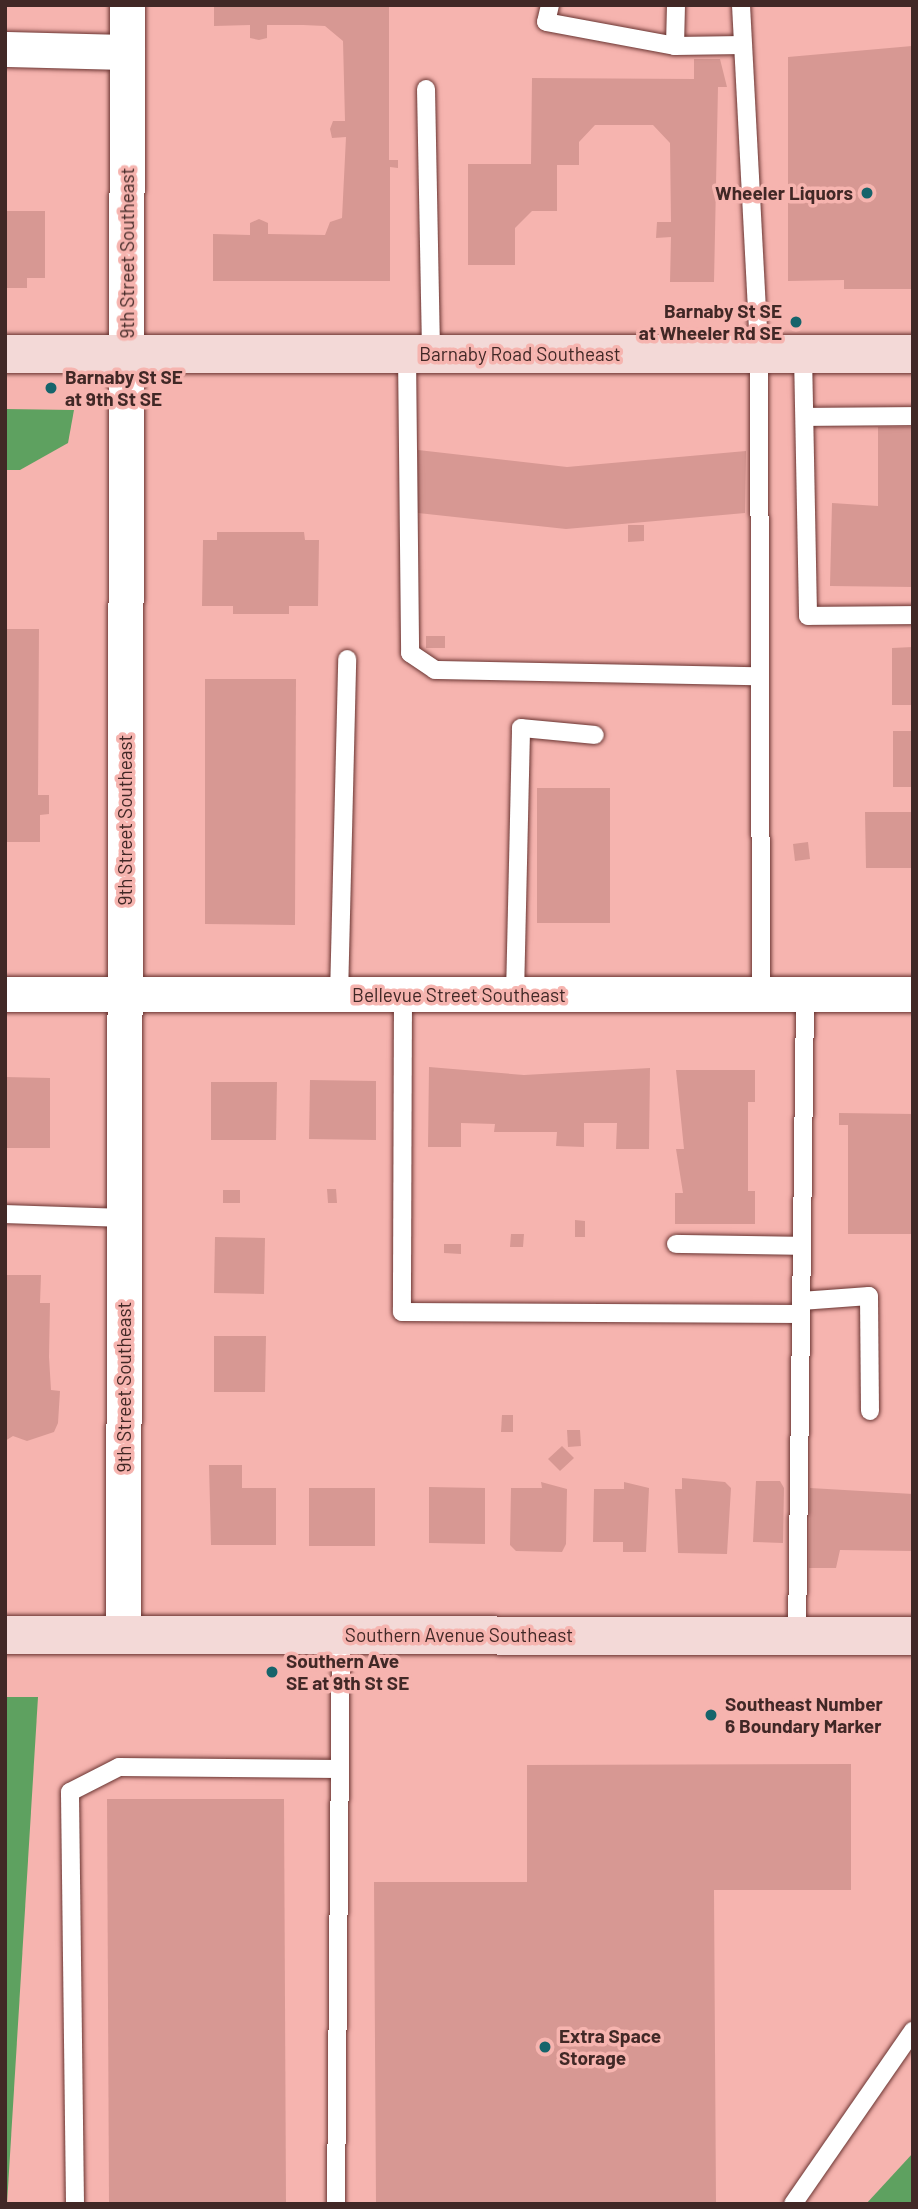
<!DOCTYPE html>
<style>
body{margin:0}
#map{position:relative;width:918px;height:2209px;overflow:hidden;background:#f6b4af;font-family:Barlow,sans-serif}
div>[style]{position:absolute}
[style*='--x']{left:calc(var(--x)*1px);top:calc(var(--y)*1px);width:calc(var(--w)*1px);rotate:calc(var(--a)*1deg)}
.forest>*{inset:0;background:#5ea160}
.building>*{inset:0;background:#d79893}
.roads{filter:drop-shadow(0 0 2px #693431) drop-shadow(0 0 2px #693431)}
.lane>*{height:18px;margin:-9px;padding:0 9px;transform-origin:9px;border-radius:9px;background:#fff}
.street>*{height:35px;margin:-17.5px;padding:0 17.5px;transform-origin:17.5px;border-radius:17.5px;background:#fff}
.secondary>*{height:38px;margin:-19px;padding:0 19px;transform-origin:19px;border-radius:19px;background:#f3d9d7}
.dots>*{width:19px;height:19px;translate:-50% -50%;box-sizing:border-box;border:4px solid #f6b4af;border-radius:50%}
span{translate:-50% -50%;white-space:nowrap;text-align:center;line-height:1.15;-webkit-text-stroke:7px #f6b4af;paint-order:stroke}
.poi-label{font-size:19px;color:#412826;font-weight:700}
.right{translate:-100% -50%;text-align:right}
.left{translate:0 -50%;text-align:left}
.street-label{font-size:19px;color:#412826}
.frame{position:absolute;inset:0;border:7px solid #412826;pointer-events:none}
</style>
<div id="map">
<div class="forest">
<i style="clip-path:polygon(5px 409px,74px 410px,68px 443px,20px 470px,5px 470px)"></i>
<i style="clip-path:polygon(5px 1697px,38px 1697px,7px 2204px,5px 2204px)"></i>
<i style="clip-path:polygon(913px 2153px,913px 2204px,866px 2204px)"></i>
</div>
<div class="building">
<i style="clip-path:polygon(214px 5px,389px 5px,389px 160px,398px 160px,398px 168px,390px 167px,390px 281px,213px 281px,213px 234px,250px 235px,250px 223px,259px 219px,268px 223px,268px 234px,325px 235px,330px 222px,342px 218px,346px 137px,332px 138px,330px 129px,333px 121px,345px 121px,343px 41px,325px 26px,303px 25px,267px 25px,267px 38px,259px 40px,250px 38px,250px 25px,214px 26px)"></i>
<i style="clip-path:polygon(912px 46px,913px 289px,844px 289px,844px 280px,788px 281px,788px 57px)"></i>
<i style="clip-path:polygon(694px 59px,720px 59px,727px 87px,718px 87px,714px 282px,670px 282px,671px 237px,656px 238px,657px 222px,671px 222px,670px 143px,653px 125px,595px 125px,579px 142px,579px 165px,557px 165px,557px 211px,532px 211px,515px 228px,515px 265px,468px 265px,468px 164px,531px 164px,532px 78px,694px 79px)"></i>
<i style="clip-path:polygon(5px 211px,45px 211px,45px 278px,27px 278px,27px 288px,5px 288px)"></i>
<i style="clip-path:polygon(878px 427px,913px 427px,913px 587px,830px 586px,832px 503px,878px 506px)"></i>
<i style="clip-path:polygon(418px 450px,567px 467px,746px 451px,745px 513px,566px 529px,418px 513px)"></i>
<i style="clip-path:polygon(628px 525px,644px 525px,644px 541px,628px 542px)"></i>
<i style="clip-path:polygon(217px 532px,304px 532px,305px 540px,319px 540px,318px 606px,289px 606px,289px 614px,233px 614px,233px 606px,202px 606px,203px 540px,217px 540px)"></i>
<i style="clip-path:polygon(5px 629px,39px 629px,38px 795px,49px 795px,49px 814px,40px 815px,40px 842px,5px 842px)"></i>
<i style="clip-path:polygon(426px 636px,445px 636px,445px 648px,426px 648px)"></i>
<i style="clip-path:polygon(913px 647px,913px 705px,892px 705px,892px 648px)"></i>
<i style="clip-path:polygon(205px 679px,296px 679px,295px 925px,205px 924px)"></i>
<i style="clip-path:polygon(893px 731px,913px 731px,913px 787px,893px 787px)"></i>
<i style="clip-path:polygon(537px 788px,610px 788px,610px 923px,537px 923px)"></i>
<i style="clip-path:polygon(865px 812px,913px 812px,913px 868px,866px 868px)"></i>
<i style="clip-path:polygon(808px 842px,810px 859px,795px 861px,793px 844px)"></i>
<i style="clip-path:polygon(429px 1067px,524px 1075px,650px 1068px,649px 1149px,616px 1149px,617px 1123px,584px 1123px,584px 1147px,556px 1146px,557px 1132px,494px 1132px,495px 1124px,461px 1123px,461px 1147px,428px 1147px)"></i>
<i style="clip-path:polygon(676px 1070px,755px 1070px,755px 1102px,748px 1102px,748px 1191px,755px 1191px,755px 1224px,675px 1224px,675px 1193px,683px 1193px,676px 1149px,684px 1149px)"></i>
<i style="clip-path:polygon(5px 1077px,50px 1078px,50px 1148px,5px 1148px)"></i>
<i style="clip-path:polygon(310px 1080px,376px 1081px,376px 1140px,309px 1139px)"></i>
<i style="clip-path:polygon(211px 1082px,277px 1082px,276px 1140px,211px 1140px)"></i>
<i style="clip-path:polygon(839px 1113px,913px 1114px,913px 1234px,848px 1234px,848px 1125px,839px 1125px)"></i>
<i style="clip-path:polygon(327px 1189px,336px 1189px,337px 1203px,328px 1203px)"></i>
<i style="clip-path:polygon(223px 1190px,240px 1190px,240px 1203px,223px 1203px)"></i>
<i style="clip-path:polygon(575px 1220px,585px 1221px,585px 1237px,575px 1237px)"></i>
<i style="clip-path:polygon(511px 1234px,524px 1234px,523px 1247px,510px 1247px)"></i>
<i style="clip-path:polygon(215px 1237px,265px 1238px,264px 1294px,214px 1293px)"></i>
<i style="clip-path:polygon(444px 1244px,461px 1244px,461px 1254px,444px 1253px)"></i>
<i style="clip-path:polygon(5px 1275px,41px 1275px,40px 1303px,50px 1303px,49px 1357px,51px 1390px,60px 1391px,58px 1423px,54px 1432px,27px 1441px,13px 1436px,5px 1441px)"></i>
<i style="clip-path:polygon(214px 1336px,266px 1336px,265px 1392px,214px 1392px)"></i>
<i style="clip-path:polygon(502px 1415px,513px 1415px,513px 1432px,501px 1432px)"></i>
<i style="clip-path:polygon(567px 1430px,580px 1430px,581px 1446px,568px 1447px)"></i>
<i style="clip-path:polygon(562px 1446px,574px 1458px,560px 1471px,548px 1459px)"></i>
<i style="clip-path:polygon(209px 1465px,242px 1465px,242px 1488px,276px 1488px,276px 1545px,211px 1545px)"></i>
<i style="clip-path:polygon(682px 1478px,725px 1482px,731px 1488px,727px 1554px,678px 1553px,675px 1489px,682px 1489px)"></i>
<i style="clip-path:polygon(756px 1481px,780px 1481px,784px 1488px,783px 1543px,753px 1542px)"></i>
<i style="clip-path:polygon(541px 1482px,567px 1489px,566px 1544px,562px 1552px,516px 1551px,510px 1545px,511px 1488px,542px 1488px)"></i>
<i style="clip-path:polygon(624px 1482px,649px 1488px,646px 1552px,623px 1552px,623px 1542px,593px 1542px,594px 1489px,624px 1489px)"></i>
<i style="clip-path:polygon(429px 1487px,485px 1488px,485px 1544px,429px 1543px)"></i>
<i style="clip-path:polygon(309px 1488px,375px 1488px,375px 1546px,309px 1546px)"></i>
<i style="clip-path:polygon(810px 1488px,913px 1494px,913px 1551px,840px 1550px,836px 1568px,809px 1568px)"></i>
<i style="clip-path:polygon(851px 1764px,851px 1890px,714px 1890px,716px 2204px,376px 2204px,374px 1882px,527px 1882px,527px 1765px)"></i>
<i style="clip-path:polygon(107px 1799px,284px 1799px,286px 2204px,109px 2204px)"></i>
</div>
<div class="roads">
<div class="lane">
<i style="--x:550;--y:5;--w:17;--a:103"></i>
<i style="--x:546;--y:22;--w:131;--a:10.5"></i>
<i style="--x:675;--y:46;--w:68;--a:-0.8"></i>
<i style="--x:741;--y:5;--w:349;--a:87"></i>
<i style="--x:759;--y:354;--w:640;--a:89.82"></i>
<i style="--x:675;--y:46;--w:41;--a:-88.6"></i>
<i style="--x:426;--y:89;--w:265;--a:88.9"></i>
<i style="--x:407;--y:354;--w:299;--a:89.4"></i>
<i style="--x:410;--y:653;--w:30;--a:34"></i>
<i style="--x:435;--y:670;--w:325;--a:1.1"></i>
<i style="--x:803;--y:354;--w:262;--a:88.9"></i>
<i style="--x:808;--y:616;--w:105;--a:-0.5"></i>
<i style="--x:805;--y:417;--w:108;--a:-0.5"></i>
<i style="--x:403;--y:995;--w:317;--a:90.2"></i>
<i style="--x:402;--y:1312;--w:399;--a:0.3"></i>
<i style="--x:515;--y:995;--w:267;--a:-88.7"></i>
<i style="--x:521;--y:728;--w:74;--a:5.4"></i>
<i style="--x:339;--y:996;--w:337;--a:-88.6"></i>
<i style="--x:5;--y:1214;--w:119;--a:1.9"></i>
<i style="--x:676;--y:1244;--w:126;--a:0.9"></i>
<i style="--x:801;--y:1301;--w:68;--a:-4.2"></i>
<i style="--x:869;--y:1296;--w:115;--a:89.5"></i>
<i style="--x:797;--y:1636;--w:641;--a:-89.28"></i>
<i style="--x:75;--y:2204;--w:412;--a:-90.7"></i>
<i style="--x:70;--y:1792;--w:55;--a:-27"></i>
<i style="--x:119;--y:1767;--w:220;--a:0.5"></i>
<i style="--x:336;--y:2204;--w:569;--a:-89.5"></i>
<i style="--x:793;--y:2204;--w:211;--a:-55.3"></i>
</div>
<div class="street">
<i style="--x:5;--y:49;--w:122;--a:1.4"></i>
<i style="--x:5;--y:994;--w:908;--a:0"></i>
<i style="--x:123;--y:1635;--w:1630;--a:-89.86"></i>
</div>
<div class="secondary">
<i style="--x:5;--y:354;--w:908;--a:0"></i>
<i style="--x:5;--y:1635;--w:908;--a:0.06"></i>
</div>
</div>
<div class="dots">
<i style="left:867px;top:193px;background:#16646b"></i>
<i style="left:796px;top:322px;background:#16646b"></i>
<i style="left:51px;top:388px;background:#16646b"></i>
<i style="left:272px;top:1672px;background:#16646b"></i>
<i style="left:711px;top:1715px;background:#16646b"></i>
<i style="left:545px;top:2047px;background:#16646b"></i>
</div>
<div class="poi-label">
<span class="right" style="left:853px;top:193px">Wheeler Liquors</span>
<span class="right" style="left:782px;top:322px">Barnaby St SE<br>at Wheeler Rd SE</span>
<span class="left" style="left:65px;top:388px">Barnaby St SE<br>at 9th St SE</span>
<span class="left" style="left:286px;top:1672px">Southern Ave<br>SE at 9th St SE</span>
<span class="left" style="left:725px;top:1715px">Southeast Number<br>6 Boundary Marker</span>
<span class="left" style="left:559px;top:2047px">Extra Space<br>Storage</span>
</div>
<div class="street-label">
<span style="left:127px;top:253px;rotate:-90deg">9th Street Southeast</span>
<span style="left:520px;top:354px">Barnaby Road Southeast</span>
<span style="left:125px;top:820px;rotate:-90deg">9th Street Southeast</span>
<span style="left:459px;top:995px">Bellevue Street Southeast</span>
<span style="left:124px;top:1387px;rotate:-90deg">9th Street Southeast</span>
<span style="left:459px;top:1635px">Southern Avenue Southeast</span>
</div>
<div class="frame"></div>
</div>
